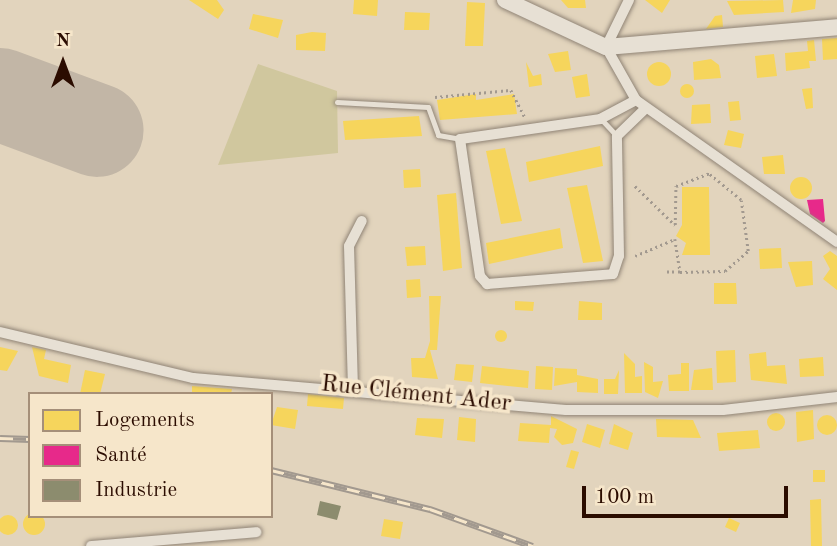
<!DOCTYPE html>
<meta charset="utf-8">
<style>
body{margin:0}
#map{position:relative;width:837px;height:546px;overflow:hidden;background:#e2d4bd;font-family:"Old Standard TT",serif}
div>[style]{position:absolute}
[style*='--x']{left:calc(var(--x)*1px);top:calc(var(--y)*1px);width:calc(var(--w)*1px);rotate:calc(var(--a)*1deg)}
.green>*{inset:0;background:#d0c79e}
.homes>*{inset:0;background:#f6d55c}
.round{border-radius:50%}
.health>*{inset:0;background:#e7298a}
.industry>*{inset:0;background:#8c8c6e}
.runway>*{height:93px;margin:-46.5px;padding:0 46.5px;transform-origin:46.5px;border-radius:46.5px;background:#c2b6a6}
.path>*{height:2.5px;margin-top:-1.25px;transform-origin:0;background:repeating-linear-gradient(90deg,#a2998f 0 2px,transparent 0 5.5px)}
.roads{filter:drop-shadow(0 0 2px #908476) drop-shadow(0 0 2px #908476)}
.lane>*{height:5px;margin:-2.5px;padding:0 2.5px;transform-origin:2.5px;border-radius:2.5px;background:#e7e0d4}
.street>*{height:10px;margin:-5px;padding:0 5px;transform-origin:5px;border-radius:5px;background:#e7e0d4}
.secondary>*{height:16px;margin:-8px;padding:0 8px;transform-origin:8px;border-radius:8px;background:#e7e0d4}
.rail>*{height:7px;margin-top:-3.5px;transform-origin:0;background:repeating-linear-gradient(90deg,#f6e6ca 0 13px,#a2998f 0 26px);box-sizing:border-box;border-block:2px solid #a2998f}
span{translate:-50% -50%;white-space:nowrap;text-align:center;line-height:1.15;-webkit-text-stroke:7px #f6e6ca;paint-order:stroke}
.street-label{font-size:24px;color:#2b0c00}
.legend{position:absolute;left:28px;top:392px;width:245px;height:126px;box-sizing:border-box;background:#f6e6ca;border:2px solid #a58f79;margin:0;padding:9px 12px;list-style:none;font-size:21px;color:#2b0c00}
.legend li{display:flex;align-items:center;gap:14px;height:35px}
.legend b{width:35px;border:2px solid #a58f79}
.north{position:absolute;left:28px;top:28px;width:70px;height:70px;-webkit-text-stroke:5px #f6e6ca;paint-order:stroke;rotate:0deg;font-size:19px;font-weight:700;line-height:28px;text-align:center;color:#2b0c00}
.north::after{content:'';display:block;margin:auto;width:24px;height:32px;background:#2b0c00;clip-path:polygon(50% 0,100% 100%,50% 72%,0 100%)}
.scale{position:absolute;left:582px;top:486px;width:206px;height:32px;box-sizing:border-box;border:4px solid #2b0c00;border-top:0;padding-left:9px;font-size:21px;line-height:24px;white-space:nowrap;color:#2b0c00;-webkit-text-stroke:5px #f6e6ca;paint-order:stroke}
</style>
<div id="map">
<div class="green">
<i style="clip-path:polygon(258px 64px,337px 91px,338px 153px,218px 165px)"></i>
</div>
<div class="homes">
<i style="clip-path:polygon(189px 0,217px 0,224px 10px,218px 19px)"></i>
<i style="clip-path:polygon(354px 0,378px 0,377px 16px,353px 14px)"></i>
<i style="clip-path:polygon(561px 0,585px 0,586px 8px,568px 8px)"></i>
<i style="clip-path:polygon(645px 0,670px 0,662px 13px)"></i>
<i style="clip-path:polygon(783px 0,784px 12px,734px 15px,727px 1px)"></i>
<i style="clip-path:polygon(793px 0,816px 0,815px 9px,791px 13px)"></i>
<i style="clip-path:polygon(467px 2px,485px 3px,483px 46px,465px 46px)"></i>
<i style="clip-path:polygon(405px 12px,430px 13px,429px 30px,404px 30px)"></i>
<i style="clip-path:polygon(253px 14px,283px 20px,278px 38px,249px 29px)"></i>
<i style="clip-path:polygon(722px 15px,723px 27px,706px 29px,715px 16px)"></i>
<i style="clip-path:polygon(312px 32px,326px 33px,325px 51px,296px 50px,296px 35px)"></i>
<i style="clip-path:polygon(837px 38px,837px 59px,823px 60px,822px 39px)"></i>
<i style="clip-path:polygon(814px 40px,816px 61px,809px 61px,810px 68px,786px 71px,785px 53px,808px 51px,807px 41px)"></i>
<i style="clip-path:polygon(568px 51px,571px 70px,555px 72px,548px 54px)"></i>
<i style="clip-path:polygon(774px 54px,777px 76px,757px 78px,755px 56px)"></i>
<i style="clip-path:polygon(711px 59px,719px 65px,721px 78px,694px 80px,693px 62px)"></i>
<i class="round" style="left:647px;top:62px;width:24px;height:24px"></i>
<i style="clip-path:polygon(526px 62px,533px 76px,541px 74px,542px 85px,529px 87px)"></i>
<i style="clip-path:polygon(587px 74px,590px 96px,576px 98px,572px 77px)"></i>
<i class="round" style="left:680px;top:84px;width:14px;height:14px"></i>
<i style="clip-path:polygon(812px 88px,813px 108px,806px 109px,802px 89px)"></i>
<i style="clip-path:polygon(476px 94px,476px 100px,514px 94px,517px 114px,440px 120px,437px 100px)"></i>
<i style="clip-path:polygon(739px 101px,741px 120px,730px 121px,728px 102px)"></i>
<i style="clip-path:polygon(710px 104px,711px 123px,691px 124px,692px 105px)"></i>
<i style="clip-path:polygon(419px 116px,422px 136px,345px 140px,343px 121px)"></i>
<i style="clip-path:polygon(728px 130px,744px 134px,741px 148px,724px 145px)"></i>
<i style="clip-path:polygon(600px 146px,603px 166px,529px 182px,526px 162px)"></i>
<i style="clip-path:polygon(505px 148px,522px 221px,501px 224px,486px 151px)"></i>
<i style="clip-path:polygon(783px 155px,785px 174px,764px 174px,762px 157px)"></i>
<i style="clip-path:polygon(420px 169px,421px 187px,404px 188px,403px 170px)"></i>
<i class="round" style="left:790px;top:177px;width:22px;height:22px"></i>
<i style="clip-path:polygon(587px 185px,603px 261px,583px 263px,567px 188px)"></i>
<i style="clip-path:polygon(682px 187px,709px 187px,710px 255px,682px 255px,686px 243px,676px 236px,682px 225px)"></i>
<i style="clip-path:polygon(456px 193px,462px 268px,443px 271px,437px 195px)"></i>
<i style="clip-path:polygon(560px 228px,563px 248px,489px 264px,486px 243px)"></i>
<i style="clip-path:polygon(425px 246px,426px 265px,407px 266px,405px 247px)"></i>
<i style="clip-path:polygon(781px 248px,782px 268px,760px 269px,759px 249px)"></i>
<i style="clip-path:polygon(830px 251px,837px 256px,837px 290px,823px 279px,830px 269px,823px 256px)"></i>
<i style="clip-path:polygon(812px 261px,813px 285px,796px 287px,788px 262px)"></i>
<i style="clip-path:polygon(420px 279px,421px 297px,407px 298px,406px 280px)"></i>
<i style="clip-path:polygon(714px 283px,736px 283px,737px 304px,714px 304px)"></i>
<i style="clip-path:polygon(429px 296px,441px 296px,437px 350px,430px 350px,438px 379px,412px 377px,411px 358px,425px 358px,430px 341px)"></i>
<i style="clip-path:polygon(515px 301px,534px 302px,533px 311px,515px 310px)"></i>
<i style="clip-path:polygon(579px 301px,602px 303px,602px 320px,578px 320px)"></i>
<i class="round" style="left:495px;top:330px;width:12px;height:12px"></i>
<i style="clip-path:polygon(0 347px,18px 351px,7px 371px,0 370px)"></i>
<i style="clip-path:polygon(32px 347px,46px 350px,44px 359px,71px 365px,68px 383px,39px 376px)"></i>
<i style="clip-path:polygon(735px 350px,736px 382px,717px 383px,716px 351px)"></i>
<i style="clip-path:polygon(766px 352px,767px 366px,785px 365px,787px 384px,751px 380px,749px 354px)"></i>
<i style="clip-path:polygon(624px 353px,635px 364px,635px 377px,642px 376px,642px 393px,625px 393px)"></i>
<i style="clip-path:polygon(823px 357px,824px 376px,800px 377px,799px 359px)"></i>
<i style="clip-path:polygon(644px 362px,653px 367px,653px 382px,663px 381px,658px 398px,645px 392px)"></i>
<i style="clip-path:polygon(681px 363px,689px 363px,689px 391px,669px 391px,668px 375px,681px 374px)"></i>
<i style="clip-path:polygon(456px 364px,474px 365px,472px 382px,454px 380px)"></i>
<i style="clip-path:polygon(482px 366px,529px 371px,528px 388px,480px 383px)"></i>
<i style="clip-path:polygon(536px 366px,553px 367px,552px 390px,535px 389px)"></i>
<i style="clip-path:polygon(555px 368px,577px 369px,577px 375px,598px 379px,598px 393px,577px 392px,577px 382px,554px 386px)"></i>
<i style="clip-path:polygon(712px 368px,713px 390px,691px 390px,694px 370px)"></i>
<i style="clip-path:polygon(85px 370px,105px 374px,100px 394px,80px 394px)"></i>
<i style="clip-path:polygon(619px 370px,618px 394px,604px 394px,604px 379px,615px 379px)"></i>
<i style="clip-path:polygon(192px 386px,232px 389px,231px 394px,192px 394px)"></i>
<i style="clip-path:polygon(308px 394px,344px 398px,343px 409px,307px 406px)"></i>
<i style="clip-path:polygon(277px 407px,298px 410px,295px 429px,271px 425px)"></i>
<i style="clip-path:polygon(813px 410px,814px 439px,797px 442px,796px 412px)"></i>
<i class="round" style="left:767px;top:413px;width:18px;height:18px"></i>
<i class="round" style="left:817px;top:415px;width:20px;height:20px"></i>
<i style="clip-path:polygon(551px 416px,577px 429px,573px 443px,562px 445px,554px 437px,557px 429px,550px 428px,549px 443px,518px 441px,520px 423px,551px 425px)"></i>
<i style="clip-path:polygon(459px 417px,476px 419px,475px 442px,457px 440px)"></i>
<i style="clip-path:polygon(417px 418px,444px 419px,442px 438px,415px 435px)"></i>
<i style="clip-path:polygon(656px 419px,693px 420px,701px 438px,657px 437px)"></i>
<i style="clip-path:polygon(587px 424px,605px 430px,600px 448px,582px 442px)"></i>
<i style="clip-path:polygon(614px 424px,633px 433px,628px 450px,609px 444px)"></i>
<i style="clip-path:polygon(758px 430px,760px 448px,719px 451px,717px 433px)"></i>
<i style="clip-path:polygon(571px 450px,579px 452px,574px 469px,566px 467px)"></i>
<i style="clip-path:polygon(813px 470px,825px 470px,825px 482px,813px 482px)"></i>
<i style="clip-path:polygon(821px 499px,822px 546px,811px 546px,810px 500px)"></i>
<i class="round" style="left:23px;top:513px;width:22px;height:22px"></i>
<i class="round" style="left:-2px;top:515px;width:20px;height:20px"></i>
<i style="clip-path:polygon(729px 518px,740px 523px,736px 532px,725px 527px)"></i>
<i style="clip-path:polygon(384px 519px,403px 522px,400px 539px,381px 536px)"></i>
</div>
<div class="health">
<i style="clip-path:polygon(823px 199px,825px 221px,823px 223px,810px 214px,807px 200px)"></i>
</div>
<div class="industry">
<i style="clip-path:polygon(320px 501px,341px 506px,337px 520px,317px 515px)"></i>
</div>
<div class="runway">
<i style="--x:0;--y:94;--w:103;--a:20.4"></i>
</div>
<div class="path">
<i style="--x:435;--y:97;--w:76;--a:-5.3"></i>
<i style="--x:511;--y:90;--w:31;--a:63"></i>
<i style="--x:635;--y:186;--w:56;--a:44.3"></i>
<i style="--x:675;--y:225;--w:39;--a:-89"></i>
<i style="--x:676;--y:186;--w:36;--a:-21"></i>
<i style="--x:635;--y:256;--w:43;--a:-23"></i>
<i style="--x:675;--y:239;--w:33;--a:81"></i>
<i style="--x:680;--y:272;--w:14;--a:180"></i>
<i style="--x:680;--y:272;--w:45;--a:-1.3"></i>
<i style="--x:725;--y:271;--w:30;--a:-41"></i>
<i style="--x:748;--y:251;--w:51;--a:-97.8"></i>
<i style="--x:741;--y:200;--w:41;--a:-140.9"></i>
</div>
<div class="roads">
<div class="lane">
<i style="--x:337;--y:102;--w:91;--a:3.1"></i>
<i style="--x:428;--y:107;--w:30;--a:70"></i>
<i style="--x:438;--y:135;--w:22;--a:10"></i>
<i style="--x:601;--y:119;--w:23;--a:47"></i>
</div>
<div class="street">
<i style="--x:629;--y:0;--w:52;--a:116.1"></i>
<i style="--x:606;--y:47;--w:61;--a:60.5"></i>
<i style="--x:636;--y:100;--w:246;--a:35.2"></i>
<i style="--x:636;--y:100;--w:40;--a:152"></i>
<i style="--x:601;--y:119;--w:142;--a:171.9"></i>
<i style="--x:460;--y:139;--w:138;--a:81.7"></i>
<i style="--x:480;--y:276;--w:11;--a:49"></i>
<i style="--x:487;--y:284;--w:126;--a:-4.5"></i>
<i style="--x:613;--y:274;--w:19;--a:-72"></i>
<i style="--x:619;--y:256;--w:120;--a:-91"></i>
<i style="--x:617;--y:136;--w:39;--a:-44"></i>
<i style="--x:0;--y:332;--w:198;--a:13.4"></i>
<i style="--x:193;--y:378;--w:374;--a:4.9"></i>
<i style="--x:566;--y:410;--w:157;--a:0"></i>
<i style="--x:723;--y:410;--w:115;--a:-6.5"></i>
<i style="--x:353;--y:389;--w:143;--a:-91.6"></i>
<i style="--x:349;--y:246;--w:28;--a:-63"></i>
<i style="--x:91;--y:546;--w:166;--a:-4.8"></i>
</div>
<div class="secondary">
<i style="--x:505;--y:0;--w:111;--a:25"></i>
<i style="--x:606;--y:47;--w:232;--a:-4.9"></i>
</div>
</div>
<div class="rail">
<i style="--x:0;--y:438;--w:30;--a:2"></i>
<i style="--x:271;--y:470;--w:164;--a:13.8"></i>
<i style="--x:430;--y:509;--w:109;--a:19.8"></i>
</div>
<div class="street-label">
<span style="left:416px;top:395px;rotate:6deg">Rue Clément Ader</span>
</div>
<ul class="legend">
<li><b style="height:19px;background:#f6d55c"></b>Logements</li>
<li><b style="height:19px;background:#e7298a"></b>Santé</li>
<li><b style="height:19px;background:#8c8c6e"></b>Industrie</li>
</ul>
<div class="north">N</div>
<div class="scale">100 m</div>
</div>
